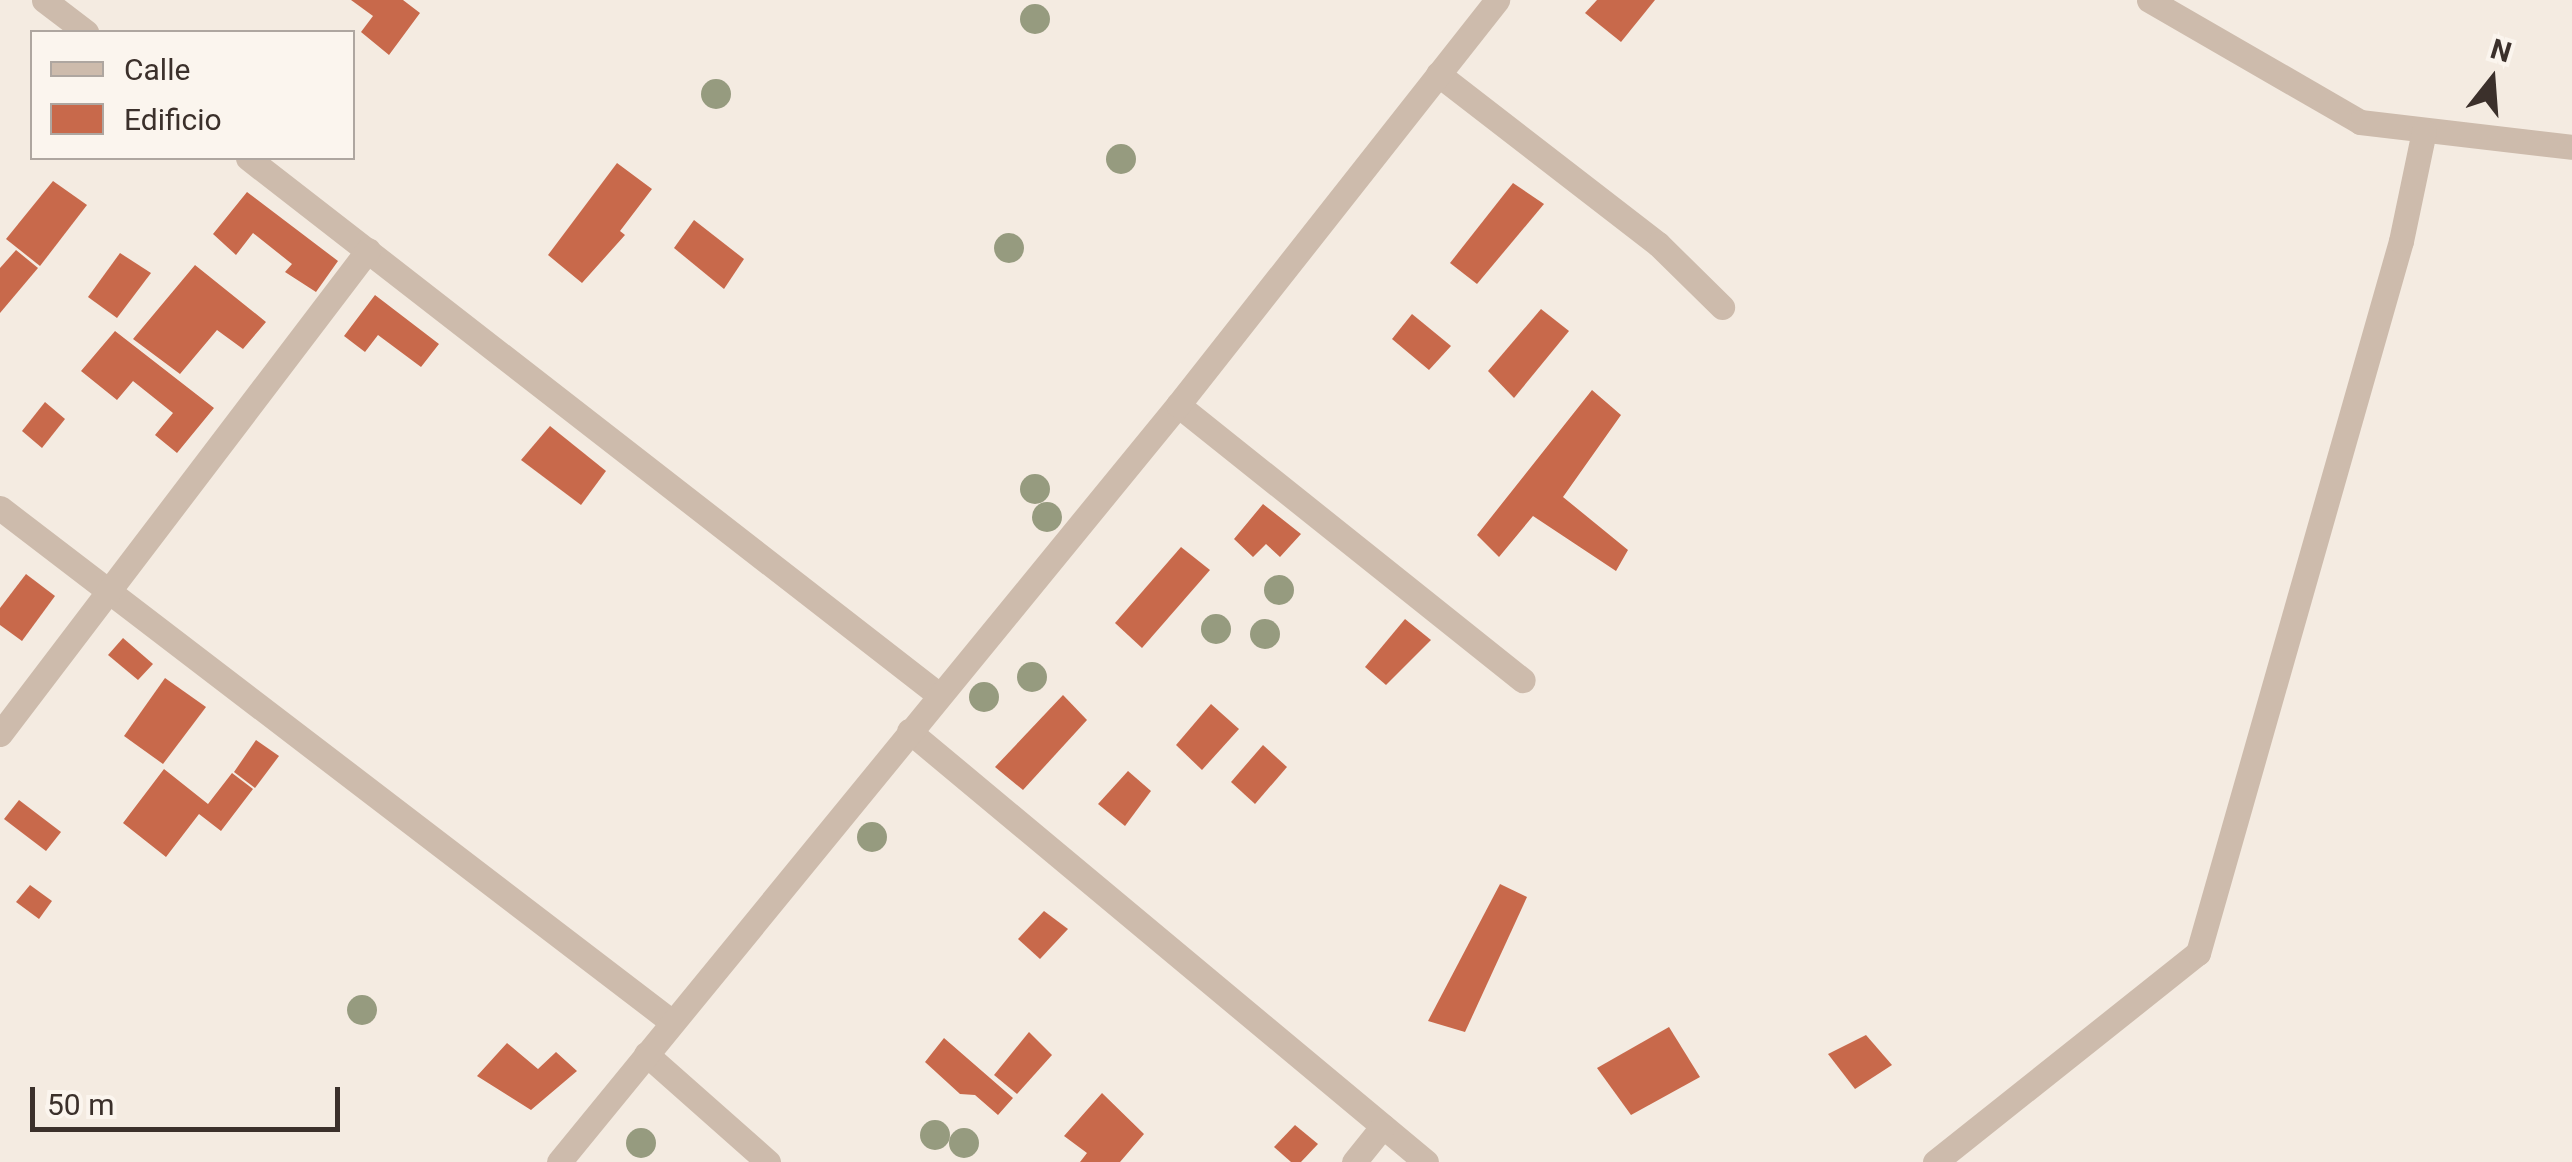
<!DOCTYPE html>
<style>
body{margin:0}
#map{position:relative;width:2572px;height:1162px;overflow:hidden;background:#f4ebe1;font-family:Roboto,sans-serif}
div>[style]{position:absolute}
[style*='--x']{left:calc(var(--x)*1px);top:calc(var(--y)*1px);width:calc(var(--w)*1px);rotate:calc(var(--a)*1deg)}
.building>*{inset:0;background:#c8694b}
.minor>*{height:25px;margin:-12.5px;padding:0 12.5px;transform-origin:12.5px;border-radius:12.5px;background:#cdbbac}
.trees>*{width:30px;height:30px;margin:-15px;border-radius:50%;background:#969b7f}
span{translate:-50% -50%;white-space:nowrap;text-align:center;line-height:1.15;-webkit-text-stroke:8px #fbf5ee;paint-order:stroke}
.legend{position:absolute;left:30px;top:30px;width:325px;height:130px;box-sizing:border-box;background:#fbf5ee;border:2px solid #aea6a0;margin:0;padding:12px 18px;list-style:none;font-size:30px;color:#3b302b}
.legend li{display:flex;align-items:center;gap:20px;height:50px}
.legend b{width:50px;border:2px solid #aea6a0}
.north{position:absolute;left:2442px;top:30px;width:100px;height:100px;-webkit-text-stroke:8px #fbf5ee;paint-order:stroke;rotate:17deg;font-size:28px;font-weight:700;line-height:40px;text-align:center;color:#3b302b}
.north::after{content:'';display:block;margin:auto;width:35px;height:45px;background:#3b302b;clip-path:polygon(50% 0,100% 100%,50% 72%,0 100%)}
.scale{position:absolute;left:30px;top:1087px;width:310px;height:45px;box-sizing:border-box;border:5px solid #3b302b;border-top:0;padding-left:12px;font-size:30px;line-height:35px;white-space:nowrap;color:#3b302b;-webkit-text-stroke:8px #fbf5ee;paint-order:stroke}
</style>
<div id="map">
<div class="building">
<i style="clip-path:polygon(351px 0,403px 0,420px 13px,389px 55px,361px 32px,373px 16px)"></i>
<i style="clip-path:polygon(1597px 0,1655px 0,1621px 42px,1585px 13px)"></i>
<i style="clip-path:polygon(617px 163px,652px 189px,620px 231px,625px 235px,582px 283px,548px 255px)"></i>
<i style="clip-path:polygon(53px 181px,87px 205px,40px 266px,6px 239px)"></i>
<i style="clip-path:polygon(1513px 183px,1544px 204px,1477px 284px,1450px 263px)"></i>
<i style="clip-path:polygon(247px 192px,338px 261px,316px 292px,285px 272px,292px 264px,253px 233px,236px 255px,213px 234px)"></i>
<i style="clip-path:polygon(694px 220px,744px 259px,724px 289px,674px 248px)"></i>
<i style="clip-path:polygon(16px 250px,38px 268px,0 313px,0 268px)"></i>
<i style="clip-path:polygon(120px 253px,151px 273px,117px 318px,88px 297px)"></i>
<i style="clip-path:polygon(195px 265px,266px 322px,243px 349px,217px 330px,180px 374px,133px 339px)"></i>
<i style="clip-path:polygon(375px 295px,439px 344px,421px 367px,378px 335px,365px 352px,344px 336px)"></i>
<i style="clip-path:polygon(1541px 309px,1569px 331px,1514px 398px,1488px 371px)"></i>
<i style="clip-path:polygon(1412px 314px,1451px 346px,1429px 370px,1392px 339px)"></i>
<i style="clip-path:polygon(115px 331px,214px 408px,177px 453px,155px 435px,173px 413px,133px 381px,117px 400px,81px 371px)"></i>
<i style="clip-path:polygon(1592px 390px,1621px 415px,1563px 497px,1628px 550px,1616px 571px,1533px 516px,1499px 557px,1477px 535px)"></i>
<i style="clip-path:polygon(45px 402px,65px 419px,42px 448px,22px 431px)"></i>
<i style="clip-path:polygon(550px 426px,606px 471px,581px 505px,521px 460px)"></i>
<i style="clip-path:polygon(1263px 504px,1301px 534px,1280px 557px,1266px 544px,1253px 557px,1234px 539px)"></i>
<i style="clip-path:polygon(1181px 547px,1210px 570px,1142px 648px,1115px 623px)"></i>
<i style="clip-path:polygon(26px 574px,55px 596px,22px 641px,0 625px,0 608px)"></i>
<i style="clip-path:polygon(1405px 619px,1431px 640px,1386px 685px,1365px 667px)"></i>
<i style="clip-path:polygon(123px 638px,153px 664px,138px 680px,108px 655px)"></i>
<i style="clip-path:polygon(165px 678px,206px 707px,163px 764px,124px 736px)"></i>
<i style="clip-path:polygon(1063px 695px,1087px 720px,1023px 790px,995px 767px)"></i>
<i style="clip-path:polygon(1211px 704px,1239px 729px,1202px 770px,1176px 745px)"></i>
<i style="clip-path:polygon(256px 740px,279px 756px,255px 788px,234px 772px)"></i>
<i style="clip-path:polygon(1263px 745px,1287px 767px,1255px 804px,1231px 782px)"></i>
<i style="clip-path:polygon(164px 769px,208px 804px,232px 773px,253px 789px,221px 831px,199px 814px,166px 857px,123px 823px)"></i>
<i style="clip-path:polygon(1128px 771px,1151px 791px,1125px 826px,1098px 804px)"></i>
<i style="clip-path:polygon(19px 800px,61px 832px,46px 851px,4px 819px)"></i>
<i style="clip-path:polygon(1500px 884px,1527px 897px,1465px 1032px,1428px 1021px)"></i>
<i style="clip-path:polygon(30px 885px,52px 901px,39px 919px,16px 902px)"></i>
<i style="clip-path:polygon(1044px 911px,1068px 929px,1040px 959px,1018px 939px)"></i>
<i style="clip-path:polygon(1669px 1027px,1700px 1077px,1631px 1115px,1597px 1068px)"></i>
<i style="clip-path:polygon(1029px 1032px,1052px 1055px,1017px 1094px,994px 1075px)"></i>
<i style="clip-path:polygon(1866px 1035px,1892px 1065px,1855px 1089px,1828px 1054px)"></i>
<i style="clip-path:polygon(944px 1038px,1013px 1098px,998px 1115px,975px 1095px,960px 1094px,925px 1062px)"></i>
<i style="clip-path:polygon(507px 1043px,538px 1069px,556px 1052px,577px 1071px,531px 1110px,477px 1076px)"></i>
<i style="clip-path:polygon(1102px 1093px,1144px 1134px,1120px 1162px,1080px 1162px,1087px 1153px,1064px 1136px)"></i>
<i style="clip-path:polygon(1295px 1125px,1318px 1144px,1301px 1162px,1291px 1162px,1274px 1147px)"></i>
</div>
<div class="minor">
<i style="--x:44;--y:0;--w:53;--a:37.3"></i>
<i style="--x:2149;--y:0;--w:244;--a:30"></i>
<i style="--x:2360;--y:122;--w:213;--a:6.7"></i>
<i style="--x:1438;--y:74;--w:278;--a:37.7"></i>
<i style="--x:1658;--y:244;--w:90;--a:44.5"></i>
<i style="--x:248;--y:158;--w:875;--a:37.85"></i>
<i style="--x:1178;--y:405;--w:441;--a:38.6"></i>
<i style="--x:0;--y:508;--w:846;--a:37.41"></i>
<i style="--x:909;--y:731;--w:673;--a:39.82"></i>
<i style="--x:0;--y:734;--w:608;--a:-52.75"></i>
<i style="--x:646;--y:1054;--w:163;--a:41.5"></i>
<i style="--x:559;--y:1162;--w:978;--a:-50.73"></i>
<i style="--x:1178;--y:405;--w:516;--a:-51.77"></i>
<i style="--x:1354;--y:1162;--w:46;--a:-51.1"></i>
<i style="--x:1935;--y:1162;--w:336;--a:-38.5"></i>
<i style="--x:2198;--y:953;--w:740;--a:-74.09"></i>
<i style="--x:2401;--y:241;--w:112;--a:-78.2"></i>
</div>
<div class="trees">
<i style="left:1035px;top:19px"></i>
<i style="left:716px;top:94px"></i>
<i style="left:1121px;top:159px"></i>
<i style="left:1009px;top:248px"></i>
<i style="left:1035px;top:489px"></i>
<i style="left:1047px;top:517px"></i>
<i style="left:1279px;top:590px"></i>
<i style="left:1216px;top:629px"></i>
<i style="left:1265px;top:634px"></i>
<i style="left:1032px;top:677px"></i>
<i style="left:984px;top:697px"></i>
<i style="left:872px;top:837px"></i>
<i style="left:362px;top:1010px"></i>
<i style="left:935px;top:1135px"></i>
<i style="left:641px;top:1143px"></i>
<i style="left:964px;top:1143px"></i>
</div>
<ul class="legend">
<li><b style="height:12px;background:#cdbbac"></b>Calle</li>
<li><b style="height:28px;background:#c8694b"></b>Edificio</li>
</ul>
<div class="north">N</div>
<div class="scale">50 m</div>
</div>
